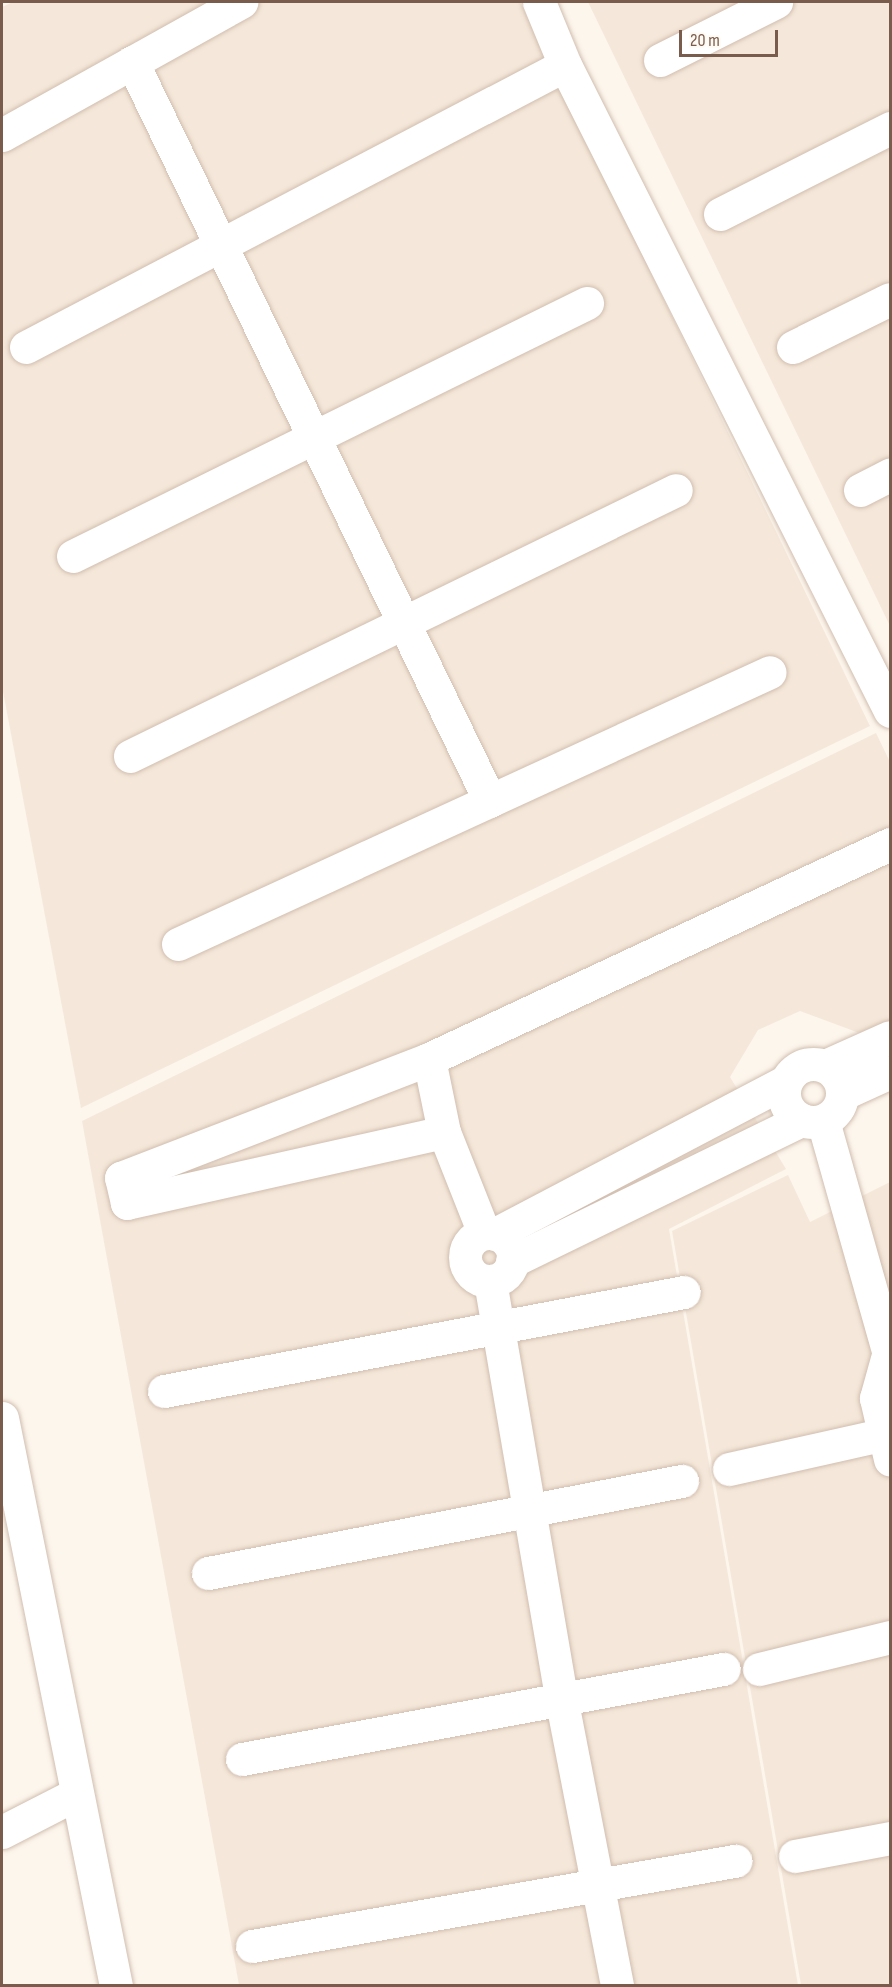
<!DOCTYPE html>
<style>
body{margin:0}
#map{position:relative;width:892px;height:1987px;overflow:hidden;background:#fdf6ec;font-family:"Sofia Sans Condensed",sans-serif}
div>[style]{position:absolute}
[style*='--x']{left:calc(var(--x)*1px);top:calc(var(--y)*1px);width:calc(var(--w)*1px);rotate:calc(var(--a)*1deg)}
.residential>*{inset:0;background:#f5e8da}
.roads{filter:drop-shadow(0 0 2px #d1beb0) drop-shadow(0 0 2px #d1beb0)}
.minor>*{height:33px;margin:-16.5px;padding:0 16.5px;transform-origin:16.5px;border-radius:16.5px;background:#fff}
.minor>.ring{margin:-16.5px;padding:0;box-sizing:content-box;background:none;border:33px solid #fff;border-radius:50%}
span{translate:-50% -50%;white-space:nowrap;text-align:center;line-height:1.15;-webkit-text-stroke:6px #fffaf3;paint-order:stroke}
.frame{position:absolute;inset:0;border:3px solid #7a5c4d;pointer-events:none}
.scale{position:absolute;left:679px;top:30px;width:99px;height:27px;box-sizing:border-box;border:3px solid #7a5c4d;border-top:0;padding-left:8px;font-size:18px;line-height:21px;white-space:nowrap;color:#7a5c4d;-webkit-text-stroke:4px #fffaf3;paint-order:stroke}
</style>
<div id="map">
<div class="residential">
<i style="clip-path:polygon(13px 2px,520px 2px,870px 726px,81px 1108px,2px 686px,2px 7px)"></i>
<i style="clip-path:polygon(588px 2px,890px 2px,890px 626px)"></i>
<i style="clip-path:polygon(876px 733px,890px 762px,890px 1020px,862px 1034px,800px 1011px,758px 1030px,730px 1077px,786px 1169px,669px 1229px,798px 1985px,239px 1985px,82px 1121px)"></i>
<i style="clip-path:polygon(788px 1175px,810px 1222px,890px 1182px,890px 1985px,801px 1985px,672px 1231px)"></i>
</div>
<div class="roads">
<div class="minor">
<i style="--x:539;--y:2;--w:68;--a:67.6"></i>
<i style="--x:565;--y:65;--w:723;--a:63.29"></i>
<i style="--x:660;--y:60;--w:130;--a:-26.6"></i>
<i style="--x:132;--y:62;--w:821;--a:64.15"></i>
<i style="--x:2;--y:135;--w:274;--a:-29.1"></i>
<i style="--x:720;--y:214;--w:191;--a:-26.8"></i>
<i style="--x:26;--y:347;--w:608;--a:-27.62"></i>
<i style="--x:793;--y:347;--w:108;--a:-26.3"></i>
<i style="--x:860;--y:490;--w:34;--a:-27"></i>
<i style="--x:73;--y:556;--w:573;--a:-26.21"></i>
<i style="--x:130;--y:756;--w:607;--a:-25.97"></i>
<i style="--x:178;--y:944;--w:651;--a:-24.68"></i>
<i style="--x:429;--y:1059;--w:75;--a:78.4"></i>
<i style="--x:444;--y:1132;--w:109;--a:68.4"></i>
<i class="ring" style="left:784px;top:1064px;width:25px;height:25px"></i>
<i style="--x:825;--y:1066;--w:71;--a:-24"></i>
<i style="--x:842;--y:1094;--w:53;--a:-24.6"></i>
<i style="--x:823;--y:1121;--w:246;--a:74.2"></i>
<i style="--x:444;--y:1132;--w:325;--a:167.4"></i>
<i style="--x:127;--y:1203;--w:26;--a:-103"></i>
<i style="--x:121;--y:1178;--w:330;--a:-21.1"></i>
<i style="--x:429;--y:1059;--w:509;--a:-25"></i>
<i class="ring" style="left:465px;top:1233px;width:15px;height:15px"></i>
<i style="--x:495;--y:1234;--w:329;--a:-27.7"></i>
<i style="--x:512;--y:1261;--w:322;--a:-26"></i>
<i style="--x:490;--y:1281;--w:422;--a:80.3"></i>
<i style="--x:561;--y:1697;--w:294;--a:79"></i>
<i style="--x:888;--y:1355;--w:45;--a:105.6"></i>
<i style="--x:876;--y:1398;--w:63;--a:77.1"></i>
<i style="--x:164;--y:1391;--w:529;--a:-10.78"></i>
<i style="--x:2;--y:1418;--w:579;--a:78.65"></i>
<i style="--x:729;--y:1469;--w:160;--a:-12.6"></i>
<i style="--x:208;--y:1573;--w:483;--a:-11"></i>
<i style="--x:759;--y:1669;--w:135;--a:-13.7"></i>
<i style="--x:242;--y:1759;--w:490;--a:-10.6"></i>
<i style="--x:2;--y:1832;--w:83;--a:-27.2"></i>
<i style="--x:795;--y:1856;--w:97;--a:-10.7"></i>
<i style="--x:252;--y:1946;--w:491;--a:-10"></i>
</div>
</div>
<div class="frame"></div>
<div class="scale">20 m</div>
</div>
